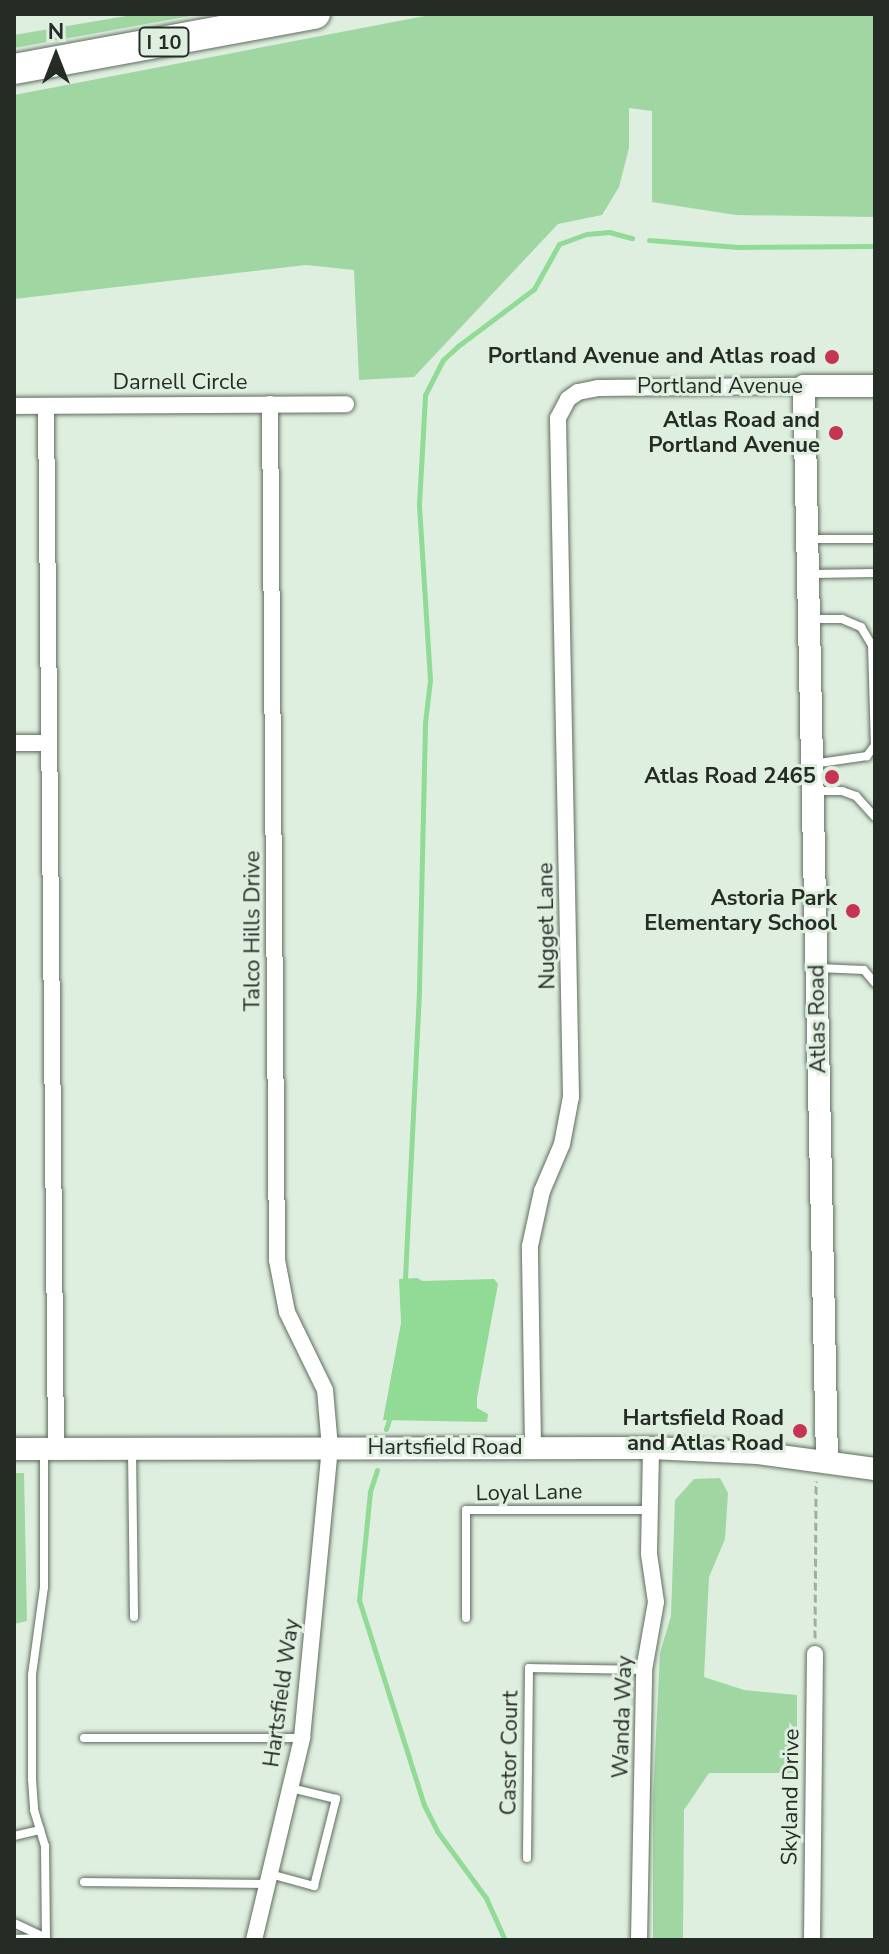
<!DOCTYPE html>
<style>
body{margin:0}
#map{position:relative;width:889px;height:1954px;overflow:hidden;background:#dfefdf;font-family:"Nunito Sans",sans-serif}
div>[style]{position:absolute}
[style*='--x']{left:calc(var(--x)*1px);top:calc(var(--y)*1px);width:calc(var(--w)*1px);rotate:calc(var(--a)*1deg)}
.green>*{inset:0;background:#9fd6a2}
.water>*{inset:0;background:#91db96}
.stream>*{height:5px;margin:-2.5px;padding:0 2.5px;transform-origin:2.5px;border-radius:2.5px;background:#91db96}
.path>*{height:3px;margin-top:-1.5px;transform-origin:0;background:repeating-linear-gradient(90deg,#a1ada1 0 8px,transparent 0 12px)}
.roads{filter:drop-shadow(0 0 2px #5f6d5f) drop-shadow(0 0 2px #5f6d5f)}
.service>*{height:8px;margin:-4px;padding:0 4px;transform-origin:4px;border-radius:4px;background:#fff}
.minor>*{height:16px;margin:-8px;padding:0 8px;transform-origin:8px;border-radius:8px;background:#fff}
.tertiary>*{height:22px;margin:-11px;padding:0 11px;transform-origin:11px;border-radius:11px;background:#fff}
.motorway>*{height:30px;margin:-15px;padding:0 15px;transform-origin:15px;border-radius:15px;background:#fff}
.dots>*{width:22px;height:22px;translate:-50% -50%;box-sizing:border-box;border:4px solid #dfefdf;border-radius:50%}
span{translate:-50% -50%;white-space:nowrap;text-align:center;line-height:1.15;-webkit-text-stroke:6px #dfefdf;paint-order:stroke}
.shield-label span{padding:2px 6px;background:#dfefdf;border:2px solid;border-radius:6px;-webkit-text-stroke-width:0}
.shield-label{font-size:20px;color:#252b25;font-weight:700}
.poi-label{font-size:22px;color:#252b25;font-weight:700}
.right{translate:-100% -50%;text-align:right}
.street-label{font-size:22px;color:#252b25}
.frame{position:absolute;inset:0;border:16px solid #252b25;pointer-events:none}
.north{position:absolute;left:16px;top:16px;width:80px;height:80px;-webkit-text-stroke:6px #dfefdf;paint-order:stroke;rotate:0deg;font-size:22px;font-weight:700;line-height:32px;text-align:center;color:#252b25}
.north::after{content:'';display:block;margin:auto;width:28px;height:36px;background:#252b25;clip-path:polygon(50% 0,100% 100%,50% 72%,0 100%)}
</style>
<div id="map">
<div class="green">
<i style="clip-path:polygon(138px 14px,201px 14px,14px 48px,14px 35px)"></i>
<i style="clip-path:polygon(435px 14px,875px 14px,875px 217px,736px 215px,652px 202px,652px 111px,629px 108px,629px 148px,619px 187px,602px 215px,558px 224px,414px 377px,359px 380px,354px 270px,306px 265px,14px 299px,14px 95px)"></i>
<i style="clip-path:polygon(14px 1473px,24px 1473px,27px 1621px,14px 1624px)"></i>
<i style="clip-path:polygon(720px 1478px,728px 1493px,725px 1539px,709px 1577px,704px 1677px,744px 1690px,797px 1695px,797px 1773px,709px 1773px,684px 1810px,683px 1940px,653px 1940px,653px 1796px,660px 1653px,671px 1616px,675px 1500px,694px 1479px)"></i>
</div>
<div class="water">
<i style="clip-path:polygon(417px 1278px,423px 1281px,494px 1279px,498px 1284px,477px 1398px,477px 1408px,488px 1414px,487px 1422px,383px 1420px,401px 1323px,399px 1279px)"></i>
</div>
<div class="stream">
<i style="--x:649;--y:240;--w:89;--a:4.5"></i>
<i style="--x:738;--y:247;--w:137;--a:-0.4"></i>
<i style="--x:405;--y:1278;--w:289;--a:-87.2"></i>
<i style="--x:419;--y:989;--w:266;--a:-88.7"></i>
<i style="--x:425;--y:723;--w:43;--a:-83.4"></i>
<i style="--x:430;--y:680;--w:176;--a:-93.6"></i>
<i style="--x:419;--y:504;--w:109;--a:-86.8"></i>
<i style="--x:425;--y:395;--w:39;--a:-63"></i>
<i style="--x:443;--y:360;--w:21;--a:-43"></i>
<i style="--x:458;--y:346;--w:95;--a:-36.9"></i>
<i style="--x:534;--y:289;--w:51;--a:-60.9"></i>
<i style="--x:559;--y:244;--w:30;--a:-20"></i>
<i style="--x:587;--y:234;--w:22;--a:-5"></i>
<i style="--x:609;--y:232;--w:24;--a:15"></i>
<i style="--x:386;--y:1429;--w:9;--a:-72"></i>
<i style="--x:377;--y:1470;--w:23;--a:108"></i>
<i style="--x:370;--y:1492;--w:109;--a:95.8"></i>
<i style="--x:359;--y:1600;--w:215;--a:72.4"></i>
<i style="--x:424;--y:1805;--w:29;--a:63"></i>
<i style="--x:437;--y:1831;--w:83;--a:53.8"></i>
<i style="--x:486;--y:1898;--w:46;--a:65.7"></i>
</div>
<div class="path">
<i style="--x:815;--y:1638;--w:157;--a:-89.6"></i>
</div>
<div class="roads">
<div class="service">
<i style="--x:808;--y:539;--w:67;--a:0"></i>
<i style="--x:812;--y:574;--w:63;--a:-0.9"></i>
<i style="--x:810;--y:619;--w:32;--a:0"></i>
<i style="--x:842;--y:619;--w:21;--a:23"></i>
<i style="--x:861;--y:627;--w:21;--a:59"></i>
<i style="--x:872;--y:645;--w:100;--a:88.3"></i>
<i style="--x:875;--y:745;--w:14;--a:126"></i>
<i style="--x:867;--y:756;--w:55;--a:171.6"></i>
<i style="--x:814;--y:791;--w:28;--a:0"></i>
<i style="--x:842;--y:791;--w:15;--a:20"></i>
<i style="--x:856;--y:796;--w:28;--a:48"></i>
<i style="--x:818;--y:968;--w:46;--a:2.5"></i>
<i style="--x:864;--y:970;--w:17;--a:50"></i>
<i style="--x:44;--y:1449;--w:138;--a:90"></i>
<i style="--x:44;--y:1587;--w:89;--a:97.8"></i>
<i style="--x:32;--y:1675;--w:104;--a:90"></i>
<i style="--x:32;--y:1779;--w:31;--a:86"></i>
<i style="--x:34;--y:1810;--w:38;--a:73"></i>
<i style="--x:45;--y:1846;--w:94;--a:89.4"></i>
<i style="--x:132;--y:1450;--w:167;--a:89.3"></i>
<i style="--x:466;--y:1618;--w:108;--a:-90"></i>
<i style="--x:466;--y:1510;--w:184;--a:0"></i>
<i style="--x:84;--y:1738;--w:218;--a:0"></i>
<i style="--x:14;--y:1836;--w:27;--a:-13"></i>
<i style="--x:527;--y:1858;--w:190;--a:-89.4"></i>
<i style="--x:529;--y:1668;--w:115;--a:1"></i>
<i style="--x:270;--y:1874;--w:46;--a:15.3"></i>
<i style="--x:314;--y:1886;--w:90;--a:-75.8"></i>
<i style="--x:336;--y:1799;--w:46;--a:-166.3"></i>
<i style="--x:84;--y:1882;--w:183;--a:0.6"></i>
<i style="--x:14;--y:1923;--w:35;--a:25"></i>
<i style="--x:14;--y:1939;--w:27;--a:-2"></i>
</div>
<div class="minor">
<i style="--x:14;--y:406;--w:332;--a:-0.3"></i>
<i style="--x:46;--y:406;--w:1043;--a:89.45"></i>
<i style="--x:14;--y:743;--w:35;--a:0"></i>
<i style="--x:533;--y:1447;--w:201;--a:-90.9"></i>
<i style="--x:530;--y:1246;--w:56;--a:-77.7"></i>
<i style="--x:542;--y:1191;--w:51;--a:-66.9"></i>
<i style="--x:562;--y:1144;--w:48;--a:-79.2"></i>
<i style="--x:571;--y:1097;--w:679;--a:-91.1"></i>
<i style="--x:558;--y:418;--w:21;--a:-62"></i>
<i style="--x:568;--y:399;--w:12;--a:-35"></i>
<i style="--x:578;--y:392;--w:20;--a:-11"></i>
<i style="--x:598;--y:388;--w:206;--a:-0.6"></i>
<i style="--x:254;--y:1940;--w:208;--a:-76.6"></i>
<i style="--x:302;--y:1738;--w:291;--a:-84.5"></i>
<i style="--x:330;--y:1448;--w:58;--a:-94.9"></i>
<i style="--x:325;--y:1390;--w:87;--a:-116"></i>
<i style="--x:287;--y:1312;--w:53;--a:-100.9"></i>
<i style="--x:277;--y:1260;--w:856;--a:-90.47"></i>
<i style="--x:639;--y:1940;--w:270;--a:-88.9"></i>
<i style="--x:644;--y:1670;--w:69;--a:-80"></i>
<i style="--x:656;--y:1602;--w:49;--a:-98.3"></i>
<i style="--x:649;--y:1554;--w:106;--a:-88.9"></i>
<i style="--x:812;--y:1940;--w:286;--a:-89.4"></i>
</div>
<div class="tertiary">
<i style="--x:14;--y:1449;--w:637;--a:-0.09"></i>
<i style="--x:651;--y:1448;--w:107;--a:2.7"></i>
<i style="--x:758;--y:1453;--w:118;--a:7.8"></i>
<i style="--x:827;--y:1460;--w:1074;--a:-91.23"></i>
<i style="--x:804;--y:386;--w:71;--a:0"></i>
</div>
<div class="motorway">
<i style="--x:14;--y:69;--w:306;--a:-10.4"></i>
</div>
</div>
<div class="dots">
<i style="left:832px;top:357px;background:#c53552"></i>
<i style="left:836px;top:433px;background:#c53552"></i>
<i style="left:832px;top:777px;background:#c53552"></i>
<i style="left:853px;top:911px;background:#c53552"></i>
<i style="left:800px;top:1431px;background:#c53552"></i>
</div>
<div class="shield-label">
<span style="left:164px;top:42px">I 10</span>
</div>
<div class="poi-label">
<span class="right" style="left:816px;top:357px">Portland Avenue and Atlas road</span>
<span class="right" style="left:820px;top:433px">Atlas Road and<br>Portland Avenue</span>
<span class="right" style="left:816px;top:777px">Atlas Road 2465</span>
<span class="right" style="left:837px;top:911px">Astoria Park<br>Elementary School</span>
<span class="right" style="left:784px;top:1431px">Hartsfield Road<br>and Atlas Road</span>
</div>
<div class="street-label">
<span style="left:180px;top:383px">Darnell Circle</span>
<span style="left:720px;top:387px">Portland Avenue</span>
<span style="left:547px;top:926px;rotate:-91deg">Nugget Lane</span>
<span style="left:253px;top:931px;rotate:-90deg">Talco Hills Drive</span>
<span style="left:818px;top:1019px;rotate:-91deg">Atlas Road</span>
<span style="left:445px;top:1448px">Hartsfield Road</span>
<span style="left:529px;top:1493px;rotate:-1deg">Loyal Lane</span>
<span style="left:282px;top:1693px;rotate:-82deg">Hartsfield Way</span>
<span style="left:623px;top:1717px;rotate:-88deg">Wanda Way</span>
<span style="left:510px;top:1753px;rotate:-89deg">Castor Court</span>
<span style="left:791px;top:1797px;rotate:-89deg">Skyland Drive</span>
</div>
<div class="frame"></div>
<div class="north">N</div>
</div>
